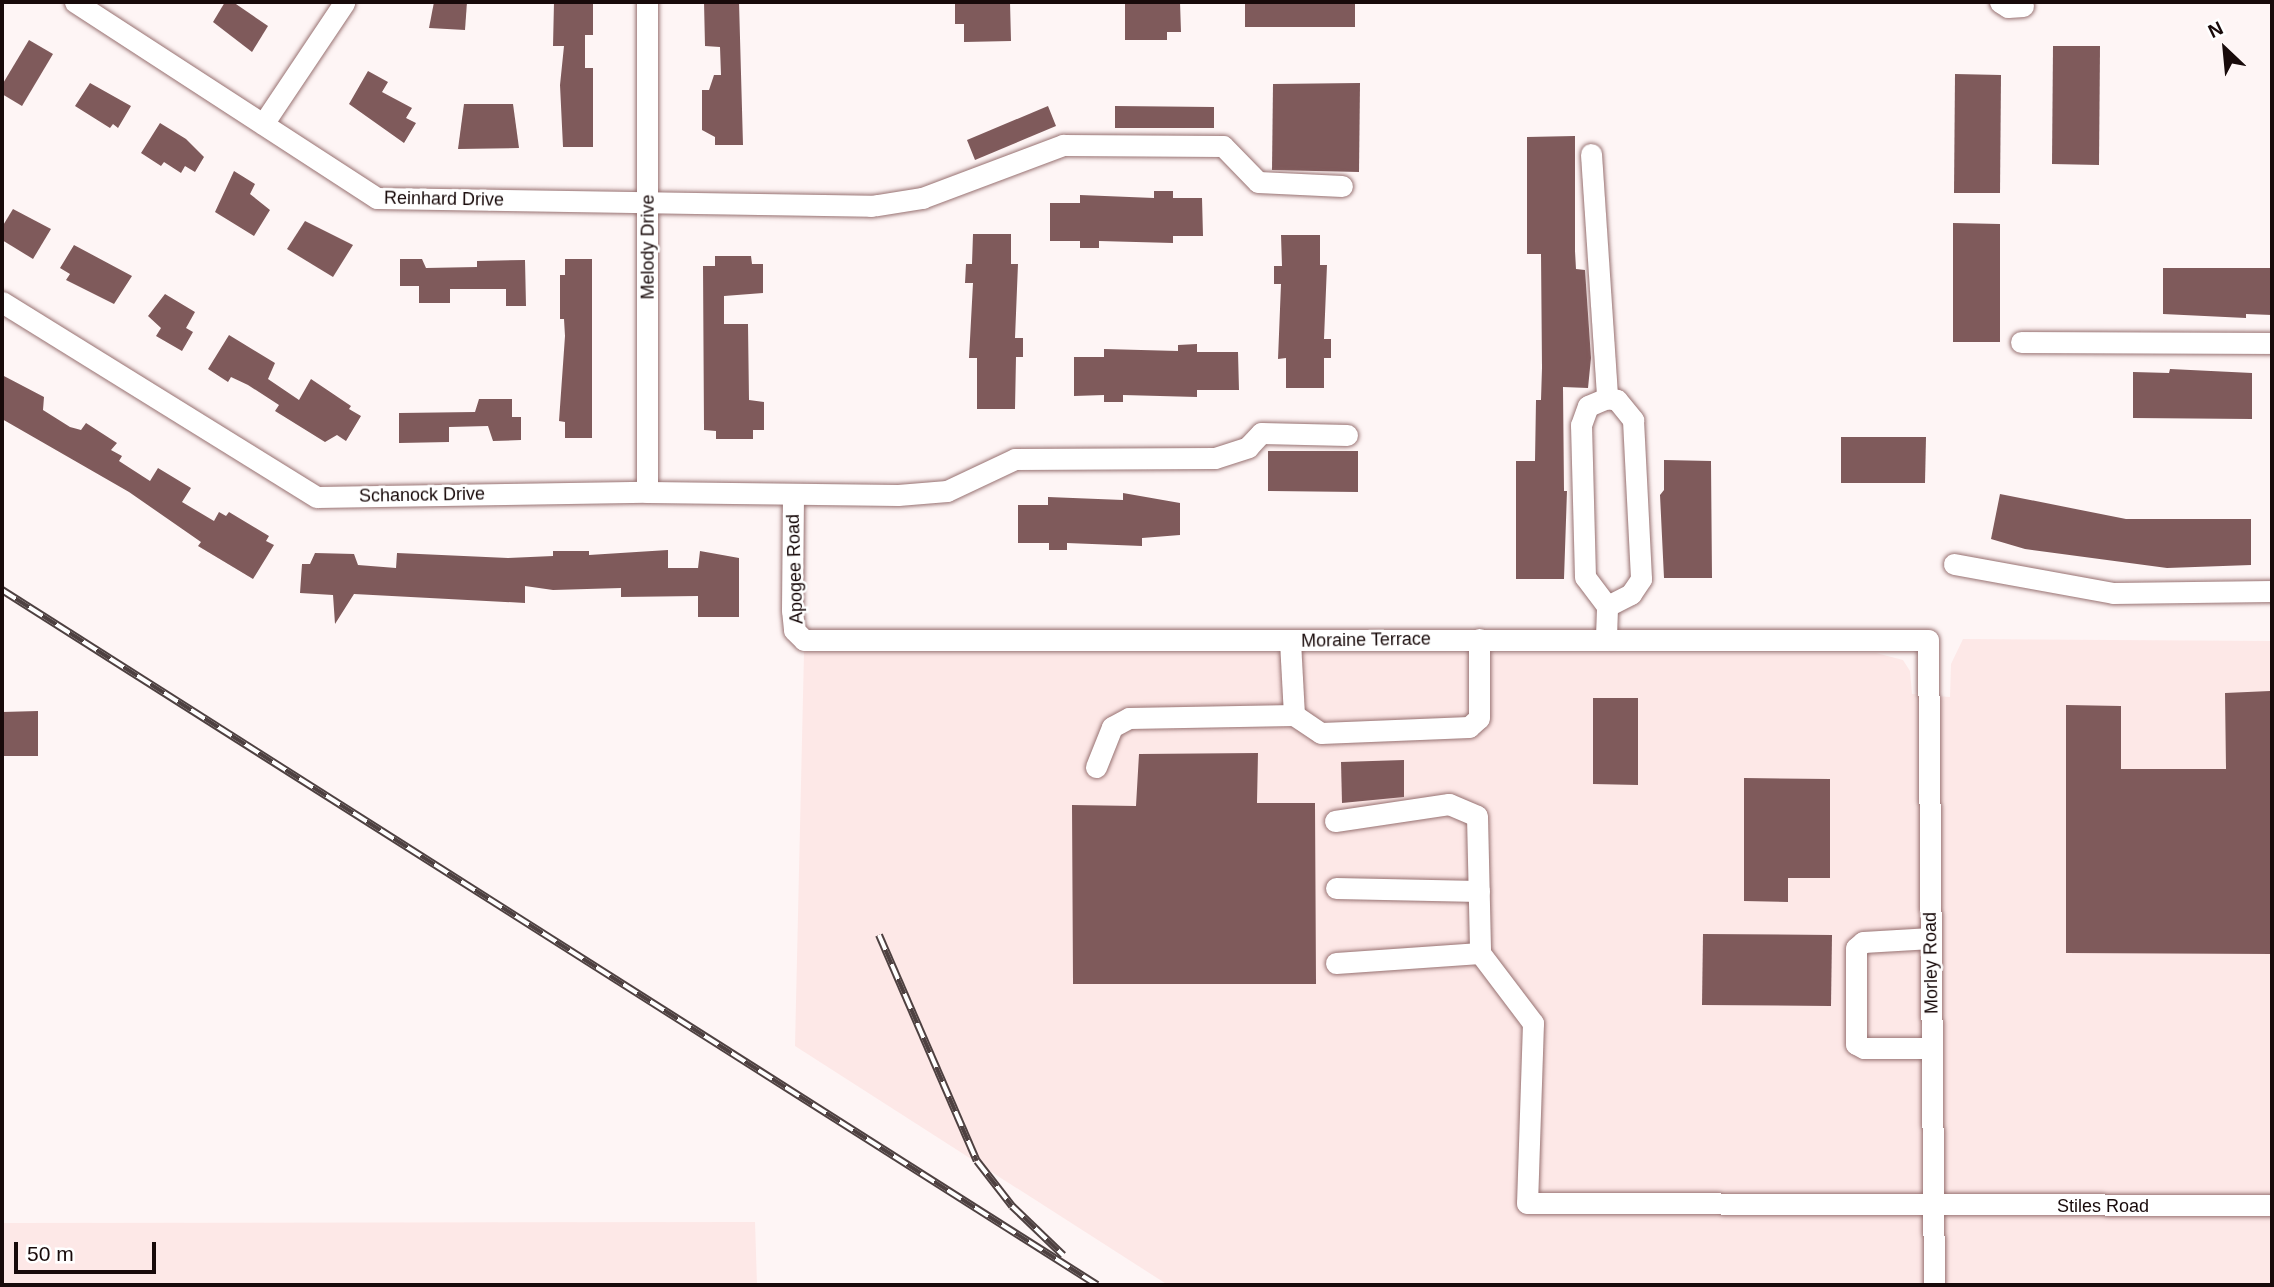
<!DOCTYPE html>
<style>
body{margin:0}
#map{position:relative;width:2274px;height:1287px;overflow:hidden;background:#fef5f5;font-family:Arial,sans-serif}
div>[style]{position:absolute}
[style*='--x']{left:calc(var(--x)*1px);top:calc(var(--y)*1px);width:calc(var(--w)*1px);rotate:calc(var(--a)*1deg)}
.built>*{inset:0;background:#fde8e7}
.building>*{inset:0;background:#7f5a5b}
.roads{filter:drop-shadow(0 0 2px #977171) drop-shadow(0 0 2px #977171)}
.minor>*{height:21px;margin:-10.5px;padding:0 10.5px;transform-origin:10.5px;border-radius:10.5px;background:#fff}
.rail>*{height:8px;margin-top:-4px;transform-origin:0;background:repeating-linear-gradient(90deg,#fff 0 16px,#4e4141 0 32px);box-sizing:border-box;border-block:2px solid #4e4141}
span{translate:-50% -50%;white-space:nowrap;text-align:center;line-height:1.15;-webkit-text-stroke:5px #fff;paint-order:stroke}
.street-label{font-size:18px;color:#180a0a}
.frame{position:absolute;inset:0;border:4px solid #180a0a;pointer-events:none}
.north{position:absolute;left:2190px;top:14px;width:70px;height:70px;-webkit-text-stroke:5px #fff;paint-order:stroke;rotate:334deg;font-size:19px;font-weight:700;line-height:28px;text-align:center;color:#180a0a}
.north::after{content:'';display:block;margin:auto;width:24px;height:32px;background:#180a0a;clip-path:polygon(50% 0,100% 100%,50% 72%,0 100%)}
.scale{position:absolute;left:14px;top:1242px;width:142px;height:32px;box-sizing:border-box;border:4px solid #180a0a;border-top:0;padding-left:9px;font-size:21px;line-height:24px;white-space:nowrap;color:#180a0a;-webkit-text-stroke:5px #fff;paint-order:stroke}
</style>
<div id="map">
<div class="built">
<i style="clip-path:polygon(1963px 639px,2272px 641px,2272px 1285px,1168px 1285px,795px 1046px,804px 652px,1876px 653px,1903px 660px,1910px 671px,1912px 694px,1950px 697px,1951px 664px)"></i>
<i style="clip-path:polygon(755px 1222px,757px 1285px,2px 1285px,2px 1223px)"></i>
</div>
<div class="building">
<i style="clip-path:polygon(225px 2px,233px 2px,268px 26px,252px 52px,213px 22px)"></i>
<i style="clip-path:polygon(434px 2px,467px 2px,465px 30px,429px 28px)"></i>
<i style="clip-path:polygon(554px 2px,593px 2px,593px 35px,585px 35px,585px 68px,593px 68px,593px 147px,563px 147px,560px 85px,564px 46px,553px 46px)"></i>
<i style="clip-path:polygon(704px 2px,739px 2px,743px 145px,715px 145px,715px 137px,702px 130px,702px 90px,709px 90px,714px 75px,721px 75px,720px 47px,705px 46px)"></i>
<i style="clip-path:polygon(955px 2px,1010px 2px,1011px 41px,964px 42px,964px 24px,955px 24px)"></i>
<i style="clip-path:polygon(1125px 2px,1180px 2px,1181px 32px,1167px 32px,1167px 40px,1125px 40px)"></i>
<i style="clip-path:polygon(1245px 2px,1355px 2px,1355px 27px,1245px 27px)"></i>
<i style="clip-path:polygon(29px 40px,53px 54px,22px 106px,2px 94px,2px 85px)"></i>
<i style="clip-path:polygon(2053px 46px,2100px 46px,2099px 165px,2052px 164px)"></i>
<i style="clip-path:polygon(368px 71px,388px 82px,382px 92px,412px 108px,406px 118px,416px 123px,404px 143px,349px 104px)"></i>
<i style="clip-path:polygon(1955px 74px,2001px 75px,2000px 193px,1954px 193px)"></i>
<i style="clip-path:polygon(90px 83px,131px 106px,118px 128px,113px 124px,110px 128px,75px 106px)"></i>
<i style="clip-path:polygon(1360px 83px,1359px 172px,1272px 170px,1273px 84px)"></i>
<i style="clip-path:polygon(464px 104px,513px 104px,519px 148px,458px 149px)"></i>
<i style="clip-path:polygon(1048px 106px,1056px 126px,975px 160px,967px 140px)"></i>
<i style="clip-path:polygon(1115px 106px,1214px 107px,1214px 128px,1115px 128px)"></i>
<i style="clip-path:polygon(160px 123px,186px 139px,204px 157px,195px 172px,185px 166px,181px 173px,164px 162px,161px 166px,141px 153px)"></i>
<i style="clip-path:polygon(1575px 136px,1575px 251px,1576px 269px,1585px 270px,1591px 358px,1588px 388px,1563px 387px,1564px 491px,1567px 491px,1564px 579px,1516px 579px,1516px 461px,1535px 461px,1536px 400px,1541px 400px,1542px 368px,1541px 254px,1527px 254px,1527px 137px)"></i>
<i style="clip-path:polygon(234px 171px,255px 184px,250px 194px,270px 210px,254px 236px,215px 212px)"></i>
<i style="clip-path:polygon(1154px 191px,1173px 191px,1173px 198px,1202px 198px,1203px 236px,1173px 236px,1173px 243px,1099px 241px,1099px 248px,1080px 248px,1080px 241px,1050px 241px,1050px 203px,1080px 203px,1080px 195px,1154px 198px)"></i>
<i style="clip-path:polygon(13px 209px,51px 229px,33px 259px,2px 240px,2px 227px)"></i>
<i style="clip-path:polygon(305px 221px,353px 245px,333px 277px,287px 249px)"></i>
<i style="clip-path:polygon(1953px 223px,2000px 224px,2000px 342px,1953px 342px)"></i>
<i style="clip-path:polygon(973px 234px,1011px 234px,1011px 264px,1018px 264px,1015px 338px,1023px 338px,1023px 357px,1016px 357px,1015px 409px,977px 409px,977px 358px,969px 358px,973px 283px,965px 283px,966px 264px,972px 264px)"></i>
<i style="clip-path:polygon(1281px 235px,1320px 235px,1320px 265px,1327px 265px,1324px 339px,1331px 339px,1331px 358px,1324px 358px,1324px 388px,1286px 388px,1286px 358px,1278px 359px,1281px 284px,1274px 284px,1274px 266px,1282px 266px)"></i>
<i style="clip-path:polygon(74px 245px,132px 276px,114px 304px,66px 280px,70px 274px,60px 268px)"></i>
<i style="clip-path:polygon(715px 256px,751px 256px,752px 264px,763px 264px,763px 293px,724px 296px,724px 324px,748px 324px,749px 400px,764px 402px,764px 430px,753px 430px,753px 439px,716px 439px,716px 431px,704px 430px,703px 266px,715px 266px)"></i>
<i style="clip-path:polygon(400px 259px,422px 259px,426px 268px,477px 267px,477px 261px,525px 260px,526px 306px,506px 306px,506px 289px,450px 289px,450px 303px,419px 303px,419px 286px,400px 286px)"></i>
<i style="clip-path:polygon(565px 259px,592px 259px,592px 438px,565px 438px,565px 422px,559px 421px,565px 336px,564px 319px,560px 319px,560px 275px,565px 275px)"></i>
<i style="clip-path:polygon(2163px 268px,2272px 268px,2272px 315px,2246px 314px,2246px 318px,2163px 314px)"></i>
<i style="clip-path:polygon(165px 294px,195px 312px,186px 328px,193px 332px,182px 351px,156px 336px,161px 328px,148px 316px)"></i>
<i style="clip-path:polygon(229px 335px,275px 363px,268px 379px,299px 400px,311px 379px,351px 406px,349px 409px,361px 416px,346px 441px,337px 435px,325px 442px,275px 411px,279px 405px,248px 385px,231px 377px,228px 382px,208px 369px)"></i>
<i style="clip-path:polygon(1197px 344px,1197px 352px,1238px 352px,1239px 390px,1197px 390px,1197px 397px,1123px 395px,1123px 402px,1104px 402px,1104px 395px,1074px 396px,1074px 357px,1104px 357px,1104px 349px,1178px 351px,1178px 345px)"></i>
<i style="clip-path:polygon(2170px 369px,2252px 373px,2252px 419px,2133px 418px,2133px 372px,2169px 373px)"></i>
<i style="clip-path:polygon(2px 375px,44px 397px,43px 410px,70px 427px,81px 430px,86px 423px,117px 443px,111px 450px,122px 456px,119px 461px,150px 481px,158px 468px,191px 488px,182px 502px,214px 521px,219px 512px,226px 516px,229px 512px,269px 536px,266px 541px,274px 545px,253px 579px,198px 546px,201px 542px,129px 492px,2px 419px)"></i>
<i style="clip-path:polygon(479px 399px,512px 399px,512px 417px,521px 417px,521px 440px,493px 441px,488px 426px,449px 427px,449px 442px,399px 443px,399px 413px,475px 412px)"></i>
<i style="clip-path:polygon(1841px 437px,1926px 437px,1925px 483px,1841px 483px)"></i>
<i style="clip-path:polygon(1268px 451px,1358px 451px,1358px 492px,1268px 491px)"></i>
<i style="clip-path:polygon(1664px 460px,1711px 461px,1712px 578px,1664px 578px,1660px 495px,1664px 490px)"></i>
<i style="clip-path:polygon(1123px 493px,1180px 503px,1180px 535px,1142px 538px,1142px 546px,1067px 543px,1067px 550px,1049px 550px,1049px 543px,1018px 543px,1018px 505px,1048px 505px,1048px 497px,1123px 500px)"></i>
<i style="clip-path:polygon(2000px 494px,2126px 519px,2251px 519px,2251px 565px,2167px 568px,2025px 549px,1991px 539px)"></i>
<i style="clip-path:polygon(668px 550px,668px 568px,698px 568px,700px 551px,739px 558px,739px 617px,698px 617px,698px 596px,621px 597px,621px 588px,553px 590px,525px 586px,525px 603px,354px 594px,335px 624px,333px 595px,300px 593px,302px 564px,310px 564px,315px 553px,354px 554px,358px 565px,396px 568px,397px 553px,508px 558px,553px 556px,553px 551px,589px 551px,589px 555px)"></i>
<i style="clip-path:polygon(2270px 691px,2272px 954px,2066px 953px,2066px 705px,2121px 706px,2121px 769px,2226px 769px,2225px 693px)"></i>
<i style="clip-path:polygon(1593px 698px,1638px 698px,1638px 785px,1593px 784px)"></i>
<i style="clip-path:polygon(38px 711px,38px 756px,2px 756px,2px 712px)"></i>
<i style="clip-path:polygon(1258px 753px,1257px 803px,1315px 803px,1316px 984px,1073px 984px,1072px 805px,1136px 806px,1139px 754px)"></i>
<i style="clip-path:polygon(1404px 760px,1404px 797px,1342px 803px,1341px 762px)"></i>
<i style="clip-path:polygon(1744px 778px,1830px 779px,1830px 878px,1788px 878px,1788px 902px,1744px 901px)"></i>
<i style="clip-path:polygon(1703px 934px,1832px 935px,1831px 1006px,1702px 1005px)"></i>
</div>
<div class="roads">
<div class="minor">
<i style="--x:75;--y:2;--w:360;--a:33"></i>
<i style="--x:377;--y:198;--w:494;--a:0.9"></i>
<i style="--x:871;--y:206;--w:52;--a:-8.9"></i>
<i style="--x:922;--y:198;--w:151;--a:-20.6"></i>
<i style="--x:1063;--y:145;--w:160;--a:0.4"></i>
<i style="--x:1223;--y:146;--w:50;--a:45.8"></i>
<i style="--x:1258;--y:182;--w:84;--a:2.7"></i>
<i style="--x:647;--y:2;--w:490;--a:90"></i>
<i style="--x:2000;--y:2;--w:9;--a:32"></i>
<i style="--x:2008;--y:7;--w:15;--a:-4"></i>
<i style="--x:263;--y:124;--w:146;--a:-56.2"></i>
<i style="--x:1591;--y:154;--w:245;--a:86.2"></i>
<i style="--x:2;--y:302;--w:370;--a:31.8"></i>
<i style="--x:317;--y:497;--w:330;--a:-0.9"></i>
<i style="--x:647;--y:492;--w:251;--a:0.7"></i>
<i style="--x:898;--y:495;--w:49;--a:-4.7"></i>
<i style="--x:947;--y:491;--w:75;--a:-25.2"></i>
<i style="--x:1015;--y:459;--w:200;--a:-0.3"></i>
<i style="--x:1215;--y:458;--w:35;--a:-18"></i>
<i style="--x:1248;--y:447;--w:19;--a:-47"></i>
<i style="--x:1261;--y:433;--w:86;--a:1.3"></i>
<i style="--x:2021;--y:342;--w:251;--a:0.2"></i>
<i style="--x:793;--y:495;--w:115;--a:90.5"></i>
<i style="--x:792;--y:610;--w:20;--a:84"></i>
<i style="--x:794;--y:630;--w:14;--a:45"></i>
<i style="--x:804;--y:640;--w:1124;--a:0"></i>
<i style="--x:1928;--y:640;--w:645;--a:89.47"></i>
<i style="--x:1954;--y:564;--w:162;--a:10.3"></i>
<i style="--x:2113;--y:593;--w:159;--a:-0.7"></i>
<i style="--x:1606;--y:637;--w:31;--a:-88"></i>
<i style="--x:1607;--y:606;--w:36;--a:-127"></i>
<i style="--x:1585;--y:577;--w:152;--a:-91.5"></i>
<i style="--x:1581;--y:425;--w:20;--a:-70"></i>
<i style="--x:1588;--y:406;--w:21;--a:-23"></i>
<i style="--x:1607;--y:398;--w:10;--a:11"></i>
<i style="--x:1617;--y:400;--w:26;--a:51"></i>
<i style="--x:1633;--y:420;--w:159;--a:87.1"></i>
<i style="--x:1641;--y:579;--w:18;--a:124"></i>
<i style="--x:1631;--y:594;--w:27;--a:153"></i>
<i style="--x:1294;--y:715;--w:32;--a:34"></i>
<i style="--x:1321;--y:733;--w:148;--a:-2.3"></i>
<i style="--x:1469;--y:727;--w:13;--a:-42"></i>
<i style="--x:1479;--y:718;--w:79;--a:-90"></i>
<i style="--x:1096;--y:767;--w:43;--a:-68.2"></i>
<i style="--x:1112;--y:727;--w:19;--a:-28"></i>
<i style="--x:1129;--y:718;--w:165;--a:-1"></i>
<i style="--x:1294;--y:715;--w:74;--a:-93.1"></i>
<i style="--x:1335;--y:821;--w:115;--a:-8.5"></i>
<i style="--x:1449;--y:804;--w:30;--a:23"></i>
<i style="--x:1477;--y:816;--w:137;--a:88.7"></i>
<i style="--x:1480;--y:953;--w:88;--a:52.9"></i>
<i style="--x:1533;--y:1023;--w:180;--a:91.9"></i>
<i style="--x:1527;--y:1203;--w:745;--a:0.15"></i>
<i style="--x:1336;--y:888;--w:143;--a:1.2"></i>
<i style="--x:1931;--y:938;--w:68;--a:176.6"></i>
<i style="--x:1863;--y:942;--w:9;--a:139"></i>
<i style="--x:1856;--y:948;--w:96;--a:90"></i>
<i style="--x:1856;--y:1044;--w:9;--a:27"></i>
<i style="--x:1864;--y:1048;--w:68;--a:0"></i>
<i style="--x:1336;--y:963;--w:144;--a:-4"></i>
</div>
</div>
<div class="rail">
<i style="--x:2;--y:590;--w:1297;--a:32.4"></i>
<i style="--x:879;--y:935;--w:246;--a:66.6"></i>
<i style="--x:977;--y:1161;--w:57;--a:52.1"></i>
<i style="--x:1012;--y:1206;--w:71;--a:43.9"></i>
</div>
<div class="street-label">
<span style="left:444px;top:199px;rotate:1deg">Reinhard Drive</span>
<span style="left:648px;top:247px;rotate:-90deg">Melody Drive</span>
<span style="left:422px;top:495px;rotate:-1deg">Schanock Drive</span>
<span style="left:795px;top:569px;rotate:-92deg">Apogee Road</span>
<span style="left:1366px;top:640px;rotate:-1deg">Moraine Terrace</span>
<span style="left:1931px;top:963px;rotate:-91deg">Morley Road</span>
<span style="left:2103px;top:1206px">Stiles Road</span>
</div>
<div class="frame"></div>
<div class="north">N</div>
<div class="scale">50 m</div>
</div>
